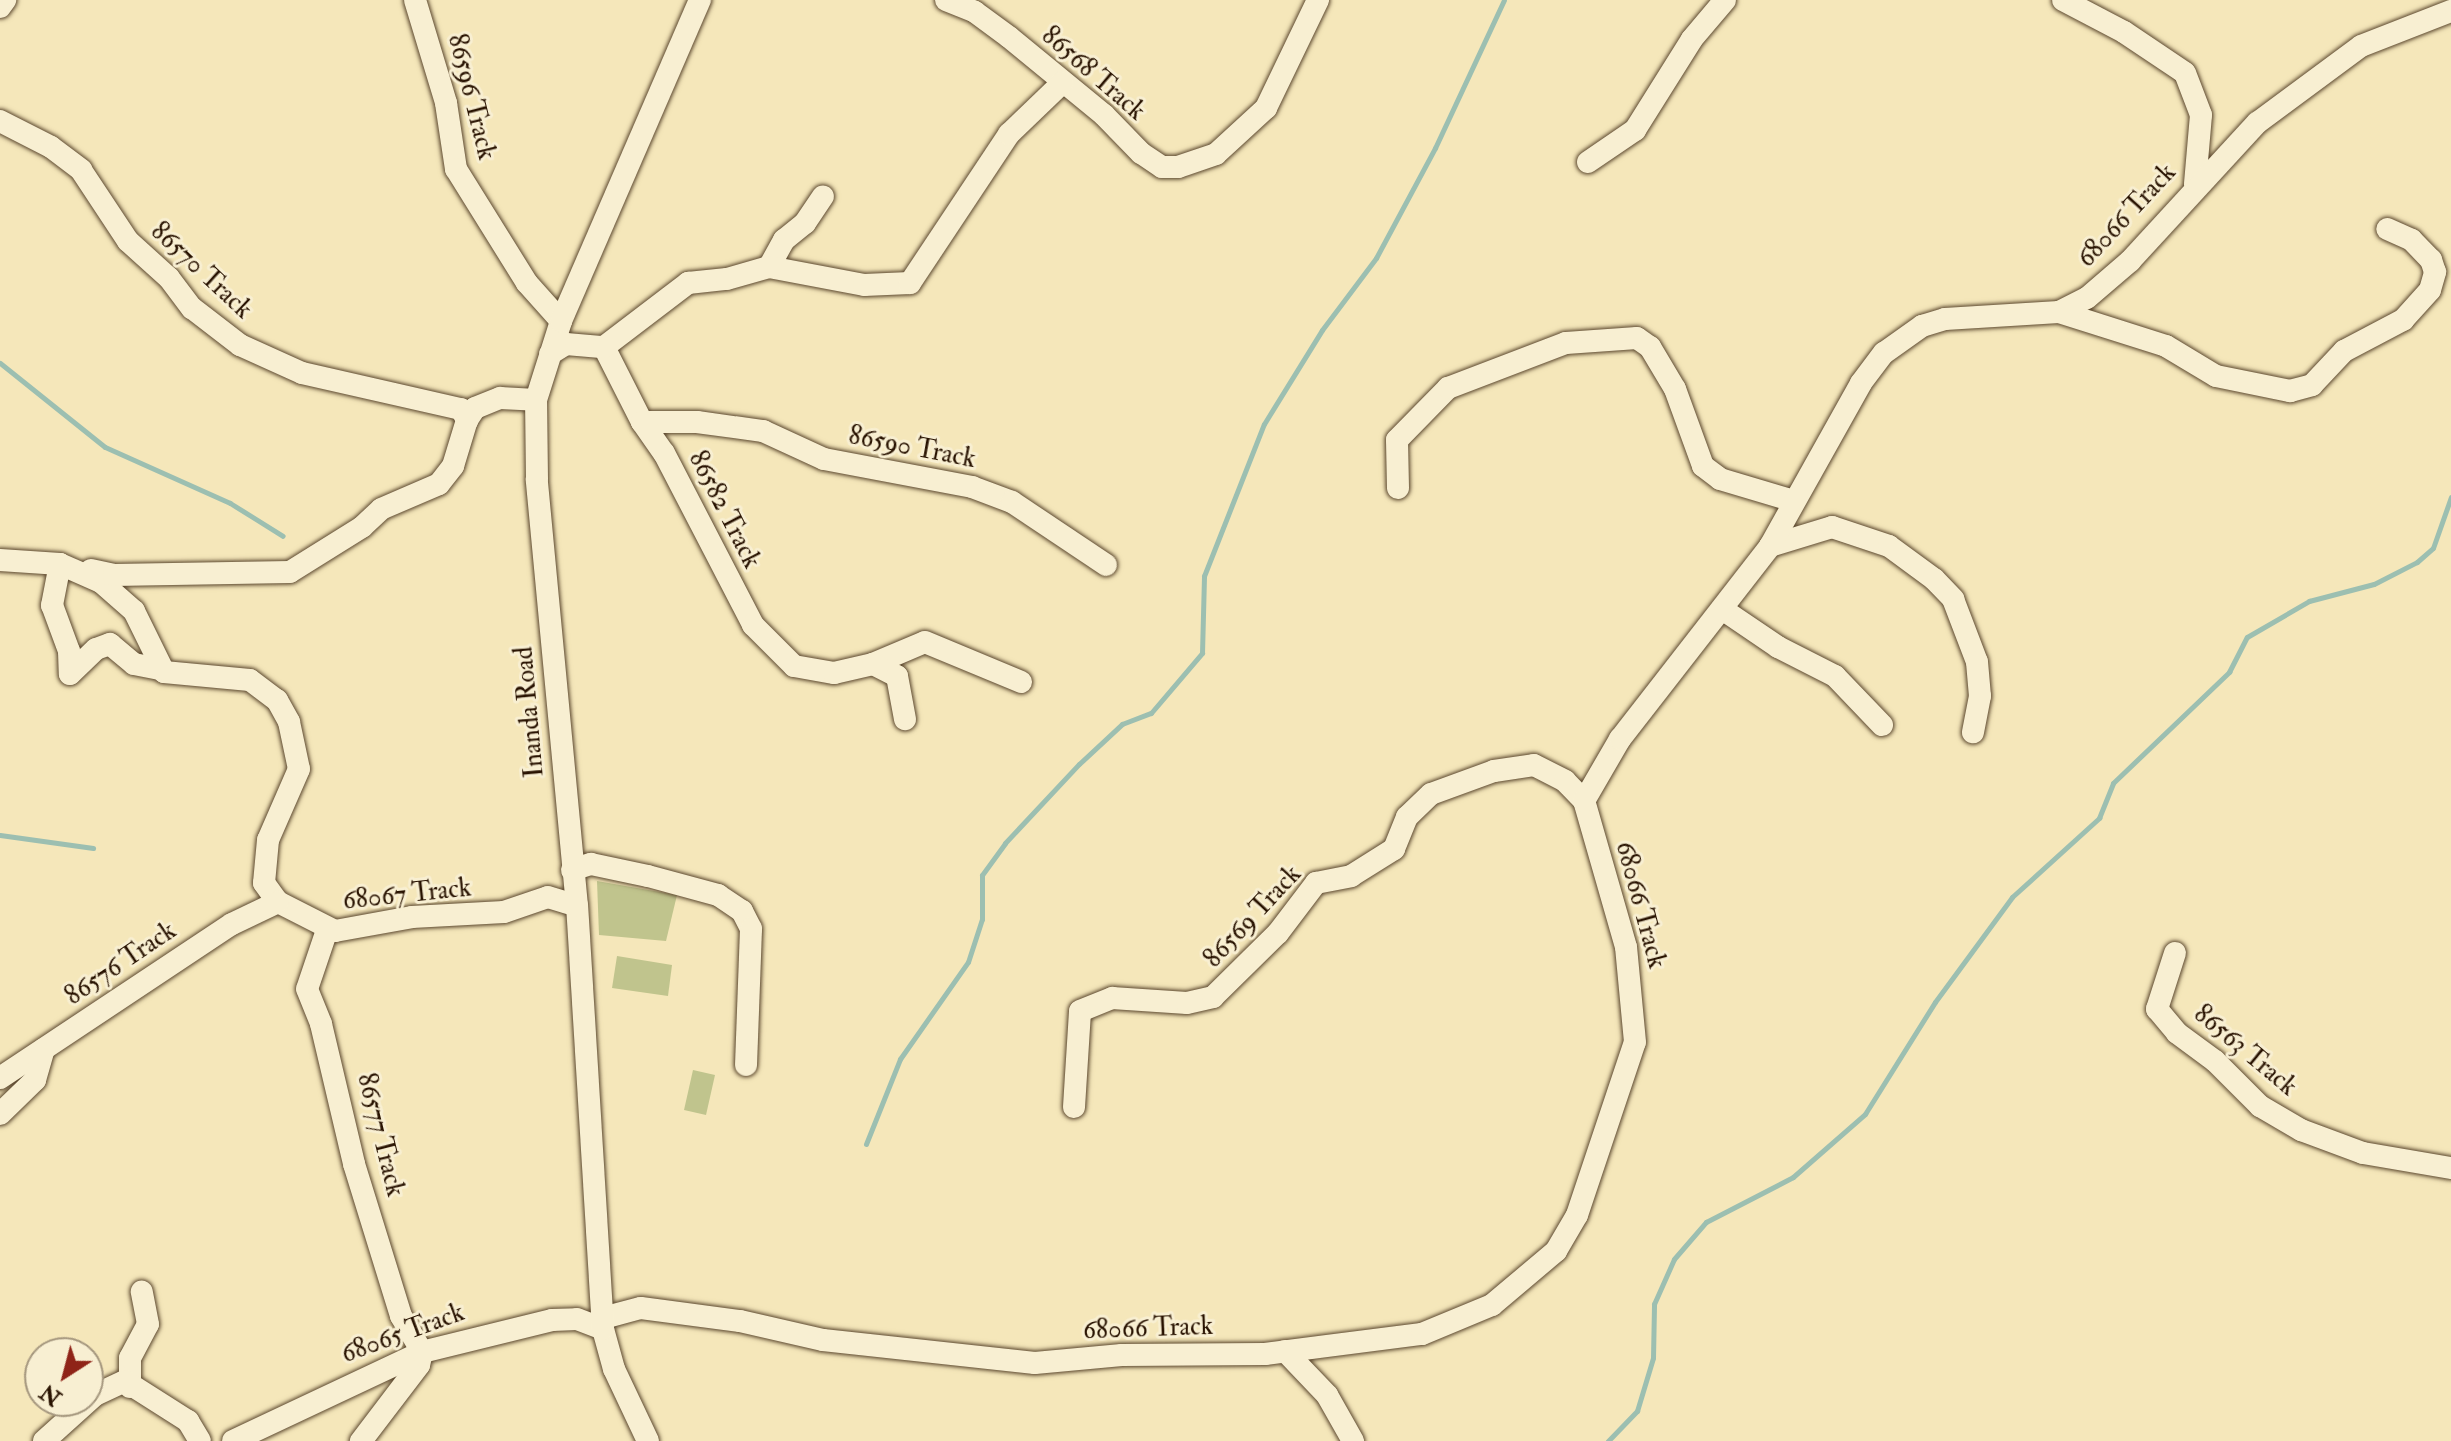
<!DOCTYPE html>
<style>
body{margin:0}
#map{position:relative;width:2451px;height:1441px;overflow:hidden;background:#f5e7ba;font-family:"IM FELL Double Pica",serif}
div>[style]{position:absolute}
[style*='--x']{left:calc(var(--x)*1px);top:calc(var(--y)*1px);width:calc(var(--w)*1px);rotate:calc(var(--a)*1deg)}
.green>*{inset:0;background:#c0c48d}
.stream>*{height:5px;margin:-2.5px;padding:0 2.5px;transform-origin:2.5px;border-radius:2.5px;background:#9cbfb1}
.roads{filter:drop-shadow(0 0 2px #5b472e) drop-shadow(0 0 2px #5b472e)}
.minor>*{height:22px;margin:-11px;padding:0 11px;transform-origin:11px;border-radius:11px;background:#f8efd2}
span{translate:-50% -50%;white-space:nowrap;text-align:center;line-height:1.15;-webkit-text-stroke:6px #f8efd2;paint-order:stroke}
.street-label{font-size:26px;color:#281200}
.north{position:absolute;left:24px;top:1337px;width:80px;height:80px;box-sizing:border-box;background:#f8efd2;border:2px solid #a5977e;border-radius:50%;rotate:216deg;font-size:22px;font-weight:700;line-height:32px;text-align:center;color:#281200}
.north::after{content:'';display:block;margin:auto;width:28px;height:36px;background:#8f2418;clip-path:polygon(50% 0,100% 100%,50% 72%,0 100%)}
</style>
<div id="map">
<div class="green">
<i style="clip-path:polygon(597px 881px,677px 895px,666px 941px,599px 935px)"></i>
<i style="clip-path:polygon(617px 956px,672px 965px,668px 996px,612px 988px)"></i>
<i style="clip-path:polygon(693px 1070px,715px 1075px,706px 1115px,684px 1110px)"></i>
</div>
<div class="stream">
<i style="--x:0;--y:363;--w:134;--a:38.7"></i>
<i style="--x:105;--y:447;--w:137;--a:24.1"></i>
<i style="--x:230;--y:503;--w:62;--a:31.9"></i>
<i style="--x:0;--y:835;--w:94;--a:8"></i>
<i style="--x:866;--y:1144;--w:92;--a:-68.2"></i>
<i style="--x:900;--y:1059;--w:118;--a:-55"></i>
<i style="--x:968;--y:962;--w:45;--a:-72"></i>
<i style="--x:982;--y:919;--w:44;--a:-90"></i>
<i style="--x:982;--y:875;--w:39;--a:-54"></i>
<i style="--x:1005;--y:843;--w:108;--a:-46.9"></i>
<i style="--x:1079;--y:764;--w:59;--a:-42.9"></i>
<i style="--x:1122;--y:724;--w:31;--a:-21"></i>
<i style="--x:1151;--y:713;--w:79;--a:-49.6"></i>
<i style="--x:1202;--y:653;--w:77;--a:-88.5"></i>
<i style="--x:1204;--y:576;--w:163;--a:-68.5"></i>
<i style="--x:1264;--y:424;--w:110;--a:-58.3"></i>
<i style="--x:1322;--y:330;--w:90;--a:-53.1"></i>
<i style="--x:1376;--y:258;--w:125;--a:-61.8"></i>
<i style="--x:1435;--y:148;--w:163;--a:-65"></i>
<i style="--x:1608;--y:1441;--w:42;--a:-46"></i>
<i style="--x:1637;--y:1411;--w:55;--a:-73.2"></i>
<i style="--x:1653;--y:1358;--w:54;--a:-88.9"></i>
<i style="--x:1654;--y:1304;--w:49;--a:-66"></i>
<i style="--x:1674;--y:1259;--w:49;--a:-49.1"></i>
<i style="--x:1706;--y:1222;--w:98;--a:-27.3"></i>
<i style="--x:1793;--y:1177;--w:96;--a:-41.2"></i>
<i style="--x:1865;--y:1114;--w:132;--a:-58"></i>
<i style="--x:1935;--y:1002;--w:130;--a:-53.7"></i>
<i style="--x:2012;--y:897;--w:118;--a:-42.2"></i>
<i style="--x:2099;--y:818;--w:38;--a:-68"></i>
<i style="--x:2113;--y:783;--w:161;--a:-43.7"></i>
<i style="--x:2229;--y:672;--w:39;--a:-63"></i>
<i style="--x:2247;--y:637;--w:72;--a:-30.1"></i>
<i style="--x:2309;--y:601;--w:67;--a:-14.7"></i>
<i style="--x:2374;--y:584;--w:48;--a:-27.1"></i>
<i style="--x:2417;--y:562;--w:21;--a:-41"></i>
<i style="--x:2433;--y:548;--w:54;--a:-70.6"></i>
</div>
<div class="roads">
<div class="minor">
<i style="--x:415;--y:0;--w:108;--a:73.2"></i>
<i style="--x:446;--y:103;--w:67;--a:81.4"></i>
<i style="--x:456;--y:169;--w:134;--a:58.1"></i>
<i style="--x:527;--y:283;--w:51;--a:48.2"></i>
<i style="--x:946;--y:0;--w:31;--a:22"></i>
<i style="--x:975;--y:12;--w:42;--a:36.3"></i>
<i style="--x:1009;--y:37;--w:123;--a:39.4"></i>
<i style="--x:1104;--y:115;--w:53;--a:45.8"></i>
<i style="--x:1141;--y:153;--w:25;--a:34"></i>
<i style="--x:1162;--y:167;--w:16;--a:0"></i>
<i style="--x:1178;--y:167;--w:40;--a:-18.9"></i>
<i style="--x:1216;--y:154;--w:68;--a:-42.6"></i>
<i style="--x:1266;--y:108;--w:120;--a:-64.3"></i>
<i style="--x:2063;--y:0;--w:69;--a:27.7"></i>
<i style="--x:2124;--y:32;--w:73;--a:33.9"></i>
<i style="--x:2185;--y:73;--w:45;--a:69.1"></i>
<i style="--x:2201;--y:115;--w:69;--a:95"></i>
<i style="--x:0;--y:7;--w:9;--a:-54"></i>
<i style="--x:0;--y:121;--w:57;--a:27"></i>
<i style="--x:51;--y:147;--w:38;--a:37"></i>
<i style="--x:81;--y:170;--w:85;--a:56.5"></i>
<i style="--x:128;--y:241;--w:55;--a:42.1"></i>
<i style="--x:169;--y:278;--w:38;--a:53"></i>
<i style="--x:192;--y:308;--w:61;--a:37.6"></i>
<i style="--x:240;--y:345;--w:68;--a:24.3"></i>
<i style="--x:302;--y:373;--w:163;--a:12.8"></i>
<i style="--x:461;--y:409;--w:13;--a:61"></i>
<i style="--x:467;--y:420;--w:14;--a:-56"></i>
<i style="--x:475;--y:408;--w:27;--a:-22"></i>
<i style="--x:500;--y:398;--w:36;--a:3"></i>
<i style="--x:1588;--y:162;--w:57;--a:-34.2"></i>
<i style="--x:1635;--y:130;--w:107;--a:-57.9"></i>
<i style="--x:1692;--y:39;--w:51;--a:-49.8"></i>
<i style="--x:769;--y:267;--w:31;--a:-61"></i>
<i style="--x:784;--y:240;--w:27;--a:-39"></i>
<i style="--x:805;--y:223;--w:32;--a:-56"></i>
<i style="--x:2059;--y:312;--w:112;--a:17.6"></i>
<i style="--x:2166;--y:346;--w:58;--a:31"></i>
<i style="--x:2216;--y:376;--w:76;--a:11.5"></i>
<i style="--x:2290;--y:391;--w:23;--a:-15"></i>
<i style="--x:2312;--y:385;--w:47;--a:-46.7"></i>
<i style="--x:2344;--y:351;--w:67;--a:-27.7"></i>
<i style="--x:2403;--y:320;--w:40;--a:-48"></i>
<i style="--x:2430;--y:290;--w:19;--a:-74"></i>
<i style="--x:2435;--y:272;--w:13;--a:-108"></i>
<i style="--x:2431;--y:260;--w:28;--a:-134"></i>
<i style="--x:2412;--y:240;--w:27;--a:-156"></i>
<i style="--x:604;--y:347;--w:84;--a:63.1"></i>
<i style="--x:642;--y:422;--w:55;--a:0"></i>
<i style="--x:697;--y:422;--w:67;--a:7.8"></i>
<i style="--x:763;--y:431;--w:67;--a:24.7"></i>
<i style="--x:824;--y:459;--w:151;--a:10.7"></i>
<i style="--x:972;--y:487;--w:43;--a:20.6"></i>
<i style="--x:1012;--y:502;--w:113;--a:33.8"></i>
<i style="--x:550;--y:354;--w:19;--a:-32"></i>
<i style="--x:566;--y:344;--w:38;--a:5"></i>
<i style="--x:604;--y:347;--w:106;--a:-37.3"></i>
<i style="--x:688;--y:283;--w:39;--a:-6"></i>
<i style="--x:727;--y:279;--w:44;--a:-15.9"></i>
<i style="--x:769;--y:267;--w:97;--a:10.7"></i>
<i style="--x:864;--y:285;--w:46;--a:-2.5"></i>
<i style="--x:910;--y:283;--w:179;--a:-56.4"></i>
<i style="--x:1009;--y:134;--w:74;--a:-43.9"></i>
<i style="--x:642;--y:422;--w:38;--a:55"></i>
<i style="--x:664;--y:453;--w:194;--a:62.6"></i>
<i style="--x:753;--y:625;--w:58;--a:45"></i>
<i style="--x:794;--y:666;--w:41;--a:9.9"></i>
<i style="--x:834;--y:673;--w:40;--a:-13"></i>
<i style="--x:873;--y:664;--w:56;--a:-22.9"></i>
<i style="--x:925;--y:642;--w:104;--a:22.6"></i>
<i style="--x:1398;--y:488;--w:48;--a:-91.2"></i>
<i style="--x:1397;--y:440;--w:73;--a:-45.6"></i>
<i style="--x:1448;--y:388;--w:126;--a:-20.9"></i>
<i style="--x:1566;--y:343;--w:71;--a:-4"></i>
<i style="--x:1637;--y:338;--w:16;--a:35"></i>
<i style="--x:1650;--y:347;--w:49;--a:59.2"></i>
<i style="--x:1675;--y:389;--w:82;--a:70"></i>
<i style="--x:1703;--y:466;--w:21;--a:37"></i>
<i style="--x:1720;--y:479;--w:77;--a:16.6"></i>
<i style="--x:1770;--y:546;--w:65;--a:-17"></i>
<i style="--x:1832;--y:527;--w:60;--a:18.4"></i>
<i style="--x:1889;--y:546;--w:56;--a:36.3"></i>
<i style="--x:1934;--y:579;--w:28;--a:46"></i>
<i style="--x:1953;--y:599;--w:67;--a:69.1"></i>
<i style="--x:1977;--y:662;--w:34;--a:85"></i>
<i style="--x:1980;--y:696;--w:37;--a:101"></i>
<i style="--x:0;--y:560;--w:60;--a:3.8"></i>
<i style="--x:60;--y:564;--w:45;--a:23.7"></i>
<i style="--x:101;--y:582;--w:44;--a:41.3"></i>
<i style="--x:134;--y:611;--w:68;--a:63.8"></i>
<i style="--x:164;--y:672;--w:86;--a:5.3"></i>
<i style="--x:250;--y:680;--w:34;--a:37"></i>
<i style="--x:277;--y:700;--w:25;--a:61"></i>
<i style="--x:289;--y:722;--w:48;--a:78"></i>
<i style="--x:299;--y:769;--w:77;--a:113.6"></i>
<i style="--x:268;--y:840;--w:43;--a:95.3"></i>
<i style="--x:264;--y:883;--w:24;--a:54"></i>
<i style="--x:278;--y:902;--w:64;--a:27"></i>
<i style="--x:335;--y:931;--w:78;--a:-10.3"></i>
<i style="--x:412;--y:917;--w:92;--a:-3.1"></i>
<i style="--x:504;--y:912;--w:46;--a:-18.8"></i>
<i style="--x:548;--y:897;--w:30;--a:17"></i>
<i style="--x:60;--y:564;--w:42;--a:101"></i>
<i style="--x:52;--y:605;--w:49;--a:69.7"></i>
<i style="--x:69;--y:651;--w:23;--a:88"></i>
<i style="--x:70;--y:674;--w:36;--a:-44"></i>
<i style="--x:96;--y:649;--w:15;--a:-20"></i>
<i style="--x:110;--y:644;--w:31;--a:40"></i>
<i style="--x:134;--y:664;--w:26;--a:11"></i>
<i style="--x:91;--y:570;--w:24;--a:12"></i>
<i style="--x:114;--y:575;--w:176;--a:-1"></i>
<i style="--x:290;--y:572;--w:85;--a:-32"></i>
<i style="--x:362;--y:527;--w:26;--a:-43"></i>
<i style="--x:381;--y:509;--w:63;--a:-23.3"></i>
<i style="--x:439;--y:484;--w:23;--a:-52"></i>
<i style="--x:453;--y:466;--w:48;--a:-73.1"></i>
<i style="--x:1722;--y:609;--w:68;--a:34.2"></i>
<i style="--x:1778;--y:647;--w:64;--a:27"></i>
<i style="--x:1835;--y:676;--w:68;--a:46.2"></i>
<i style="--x:873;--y:664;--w:27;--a:27"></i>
<i style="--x:897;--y:676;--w:44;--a:79.5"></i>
<i style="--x:572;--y:870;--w:20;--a:-18"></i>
<i style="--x:591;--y:864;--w:58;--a:11.9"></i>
<i style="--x:648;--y:876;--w:73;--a:15.2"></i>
<i style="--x:718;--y:895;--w:29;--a:34"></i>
<i style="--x:742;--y:911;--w:20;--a:63"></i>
<i style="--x:751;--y:929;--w:136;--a:92.1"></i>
<i style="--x:327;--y:930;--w:62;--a:108.7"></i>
<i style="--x:307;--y:989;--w:38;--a:68"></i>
<i style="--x:321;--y:1024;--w:144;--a:76.7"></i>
<i style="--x:354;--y:1164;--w:159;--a:72.8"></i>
<i style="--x:401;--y:1316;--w:42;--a:59.7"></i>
<i style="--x:422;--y:1352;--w:13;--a:103"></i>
<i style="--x:419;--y:1365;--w:96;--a:127.3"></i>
<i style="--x:2175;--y:953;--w:59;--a:107.8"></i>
<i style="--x:2157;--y:1009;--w:31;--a:50"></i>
<i style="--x:2177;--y:1033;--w:47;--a:36.4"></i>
<i style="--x:2215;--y:1061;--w:64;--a:45"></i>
<i style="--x:2260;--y:1106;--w:48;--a:30.3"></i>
<i style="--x:2301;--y:1130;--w:66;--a:20.4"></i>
<i style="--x:2363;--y:1153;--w:89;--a:9.7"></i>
<i style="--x:0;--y:1078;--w:278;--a:-33.6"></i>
<i style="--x:232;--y:924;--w:51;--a:-25.6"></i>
<i style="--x:1074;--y:1107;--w:96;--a:-86.4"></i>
<i style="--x:1080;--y:1011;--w:35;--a:-22"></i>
<i style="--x:1112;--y:998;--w:75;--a:3.8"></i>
<i style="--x:1187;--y:1003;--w:27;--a:-13"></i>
<i style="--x:1213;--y:997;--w:91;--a:-44.6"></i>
<i style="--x:1278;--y:933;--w:63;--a:-52.8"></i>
<i style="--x:1316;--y:883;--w:36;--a:-11"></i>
<i style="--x:1351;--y:876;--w:51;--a:-32.1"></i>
<i style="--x:1394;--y:849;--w:35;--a:-68"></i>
<i style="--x:1407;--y:817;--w:33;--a:-44"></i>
<i style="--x:1431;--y:794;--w:67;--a:-20.1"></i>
<i style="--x:1494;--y:771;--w:40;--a:-8.5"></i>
<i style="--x:1534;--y:765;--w:35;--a:27"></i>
<i style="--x:1565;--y:781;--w:28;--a:46"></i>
<i style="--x:0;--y:1114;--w:49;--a:-44.2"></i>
<i style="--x:35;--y:1080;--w:32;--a:-74"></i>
<i style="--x:603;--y:1318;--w:39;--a:-15"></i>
<i style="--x:641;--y:1308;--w:100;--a:7.5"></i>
<i style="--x:740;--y:1321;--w:85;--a:12.9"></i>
<i style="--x:823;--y:1340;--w:213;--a:6.2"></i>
<i style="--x:1035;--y:1363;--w:87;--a:-5.3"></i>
<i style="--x:1122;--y:1355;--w:143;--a:-0.4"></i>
<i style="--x:1265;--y:1354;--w:158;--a:-7.3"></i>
<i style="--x:1422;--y:1334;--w:76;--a:-22.5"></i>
<i style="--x:1492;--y:1305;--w:84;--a:-40.2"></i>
<i style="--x:1556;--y:1251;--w:42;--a:-59.7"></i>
<i style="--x:1577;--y:1215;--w:182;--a:-71.5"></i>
<i style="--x:1635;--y:1042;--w:95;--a:-95.4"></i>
<i style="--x:1626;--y:947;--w:152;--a:-106"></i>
<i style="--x:1584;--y:801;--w:72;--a:-59.9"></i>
<i style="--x:1620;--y:739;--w:244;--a:-52.1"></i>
<i style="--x:1770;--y:546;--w:187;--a:-60.8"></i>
<i style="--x:1861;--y:383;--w:38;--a:-53"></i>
<i style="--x:1884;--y:353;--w:47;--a:-35.4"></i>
<i style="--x:1922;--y:326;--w:24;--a:-17"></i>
<i style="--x:1945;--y:319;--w:114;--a:-3.5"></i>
<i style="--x:2059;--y:312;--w:31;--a:-27"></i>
<i style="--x:2087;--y:298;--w:57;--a:-40.7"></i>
<i style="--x:2130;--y:261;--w:188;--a:-47.4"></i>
<i style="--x:2257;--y:123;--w:129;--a:-36.5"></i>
<i style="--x:2361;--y:46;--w:97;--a:-21.3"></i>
<i style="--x:1285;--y:1351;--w:61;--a:46.3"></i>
<i style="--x:1327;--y:1395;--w:53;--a:60.5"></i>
<i style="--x:130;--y:1387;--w:29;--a:-90"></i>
<i style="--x:130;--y:1358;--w:38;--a:-62"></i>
<i style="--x:148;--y:1324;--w:33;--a:-101"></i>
<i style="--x:44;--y:1441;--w:69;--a:-42"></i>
<i style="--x:95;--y:1395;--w:33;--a:-25"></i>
<i style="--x:125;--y:1381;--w:75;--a:32.4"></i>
<i style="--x:188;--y:1421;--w:23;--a:59"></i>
<i style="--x:233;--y:1441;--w:209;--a:-25.2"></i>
<i style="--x:422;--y:1352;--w:134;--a:-13.8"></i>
<i style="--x:552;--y:1320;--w:25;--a:-2"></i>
<i style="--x:577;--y:1319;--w:28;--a:21"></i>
<i style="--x:648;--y:1441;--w:80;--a:-115.3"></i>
<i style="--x:614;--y:1369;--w:41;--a:-105.4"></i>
<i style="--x:603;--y:1329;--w:424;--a:-93.5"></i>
<i style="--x:577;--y:906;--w:429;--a:-95.4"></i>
<i style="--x:537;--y:479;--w:79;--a:-90.7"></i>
<i style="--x:536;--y:400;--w:83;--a:-72.4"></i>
<i style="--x:561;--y:321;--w:350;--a:-66.6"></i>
</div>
</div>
<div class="street-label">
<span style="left:1093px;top:74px;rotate:41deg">86568 Track</span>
<span style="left:471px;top:97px;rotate:76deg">86596 Track</span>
<span style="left:2127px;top:216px;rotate:-47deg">68066 Track</span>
<span style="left:201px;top:271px;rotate:43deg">86570 Track</span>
<span style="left:912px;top:448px;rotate:11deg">86590 Track</span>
<span style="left:724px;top:510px;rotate:63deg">86582 Track</span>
<span style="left:530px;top:712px;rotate:-95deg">Inanda Road</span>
<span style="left:407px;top:895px;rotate:-6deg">68067 Track</span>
<span style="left:1640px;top:905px;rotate:75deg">68066 Track</span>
<span style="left:1253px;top:917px;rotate:-47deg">86569 Track</span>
<span style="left:121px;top:964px;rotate:-34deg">86576 Track</span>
<span style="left:2245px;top:1051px;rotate:40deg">86563 Track</span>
<span style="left:380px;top:1135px;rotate:76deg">86577 Track</span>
<span style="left:1148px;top:1329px;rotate:-2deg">68066 Track</span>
<span style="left:403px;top:1334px;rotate:-20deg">68065 Track</span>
</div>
<div class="north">N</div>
</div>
